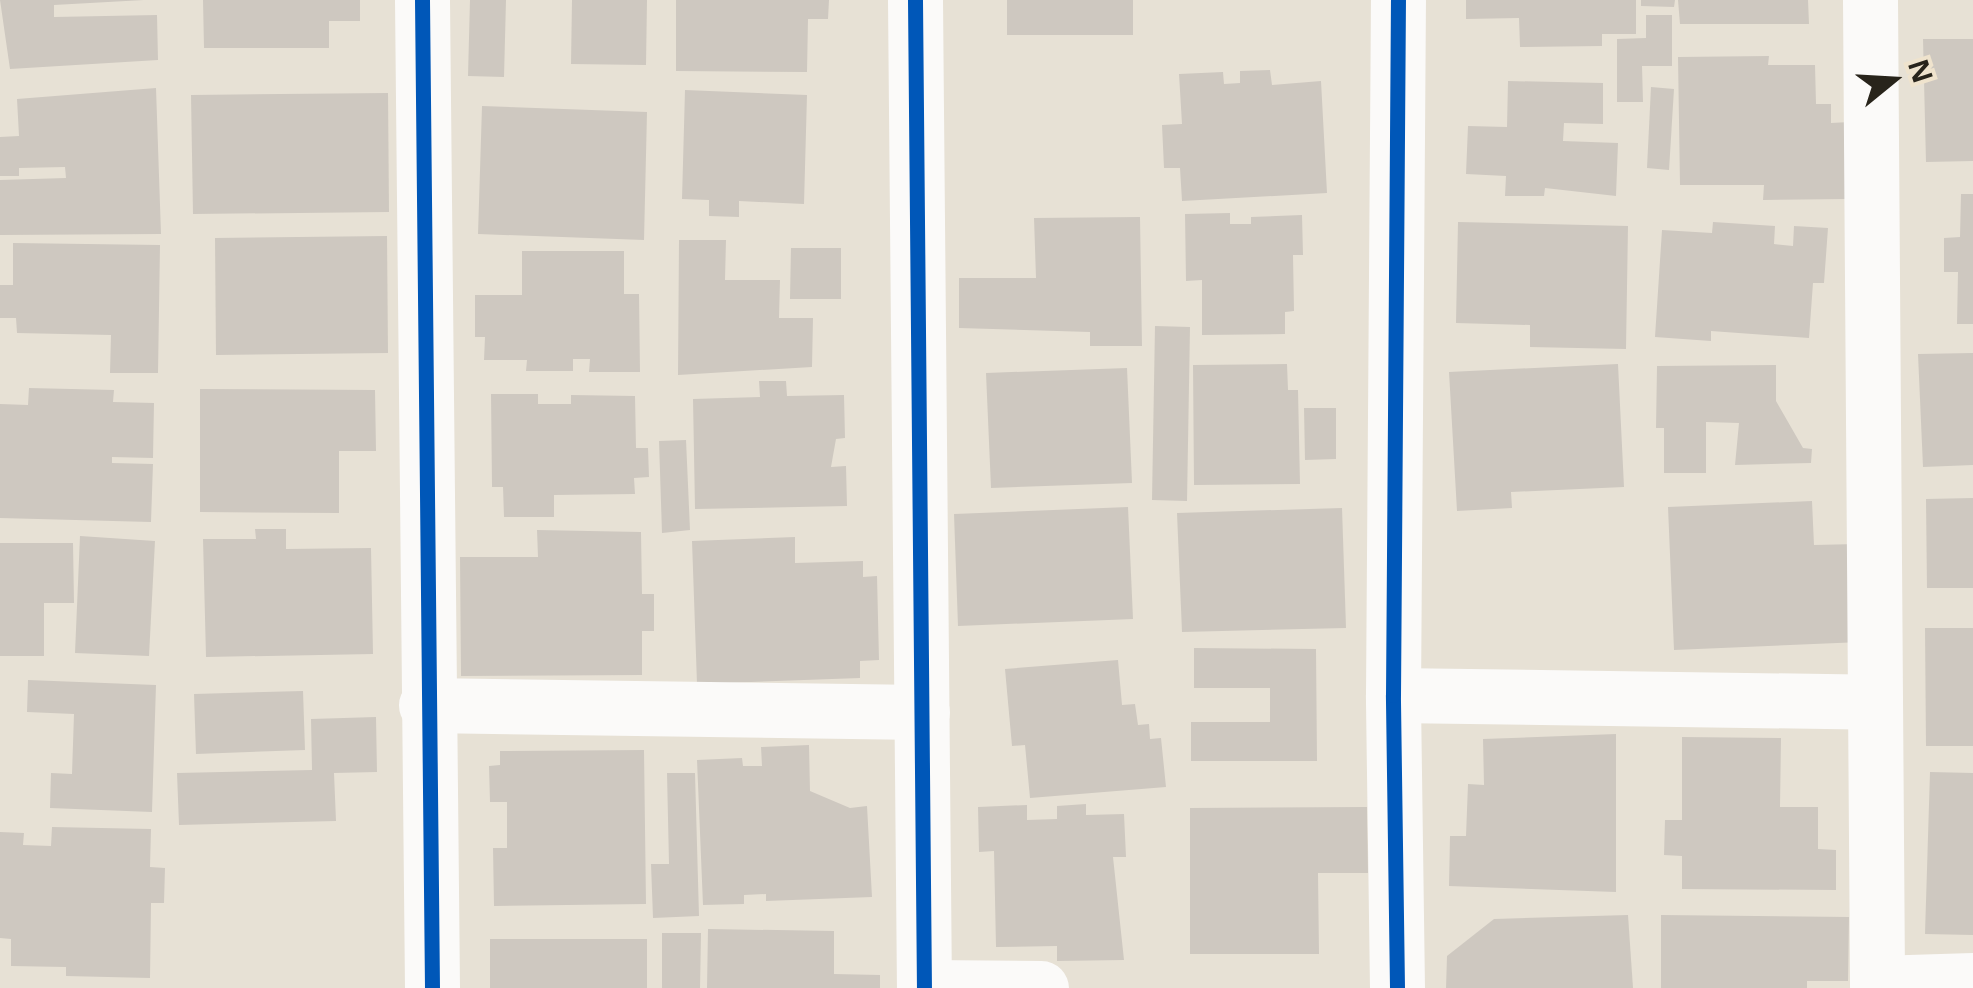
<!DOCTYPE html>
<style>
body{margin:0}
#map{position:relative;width:1973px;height:988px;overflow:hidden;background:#e7e1d5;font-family:"Noto Sans",sans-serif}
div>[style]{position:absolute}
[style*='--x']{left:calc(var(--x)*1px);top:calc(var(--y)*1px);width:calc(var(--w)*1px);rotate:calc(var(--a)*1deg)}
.building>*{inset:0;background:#cec8c0}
.minor>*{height:55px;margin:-27.5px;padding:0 27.5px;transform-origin:27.5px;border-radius:27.5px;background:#fbfaf9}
.cycleway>*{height:15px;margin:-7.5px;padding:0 7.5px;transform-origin:7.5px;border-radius:7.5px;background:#0057b8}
span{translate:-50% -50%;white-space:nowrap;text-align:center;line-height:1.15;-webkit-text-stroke:8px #efe3cd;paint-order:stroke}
.north{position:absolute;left:1843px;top:30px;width:100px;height:100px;-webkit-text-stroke:8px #efe3cd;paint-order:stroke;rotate:72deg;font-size:28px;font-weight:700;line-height:40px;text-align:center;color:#28241b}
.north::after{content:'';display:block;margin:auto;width:35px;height:45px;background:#28241b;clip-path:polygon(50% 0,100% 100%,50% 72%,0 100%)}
</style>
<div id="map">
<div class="building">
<i style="clip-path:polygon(0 0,144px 0,54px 5px,54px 17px,157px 15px,158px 60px,10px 69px)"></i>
<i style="clip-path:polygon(203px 0,360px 0,360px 21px,329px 21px,329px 48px,204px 48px)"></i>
<i style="clip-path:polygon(470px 0,506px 0,504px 77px,468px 76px)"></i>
<i style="clip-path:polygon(572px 0,647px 0,646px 65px,571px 64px)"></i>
<i style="clip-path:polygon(676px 0,829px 0,828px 19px,808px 19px,807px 72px,676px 71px)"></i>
<i style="clip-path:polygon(1007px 0,1133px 0,1133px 35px,1007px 35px)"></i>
<i style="clip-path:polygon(1466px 0,1636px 0,1636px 34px,1602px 34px,1602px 46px,1520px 47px,1519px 18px,1466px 19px)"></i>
<i style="clip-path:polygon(1641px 0,1675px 0,1674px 7px,1641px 6px)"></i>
<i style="clip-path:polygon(1678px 0,1808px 0,1809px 24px,1680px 24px)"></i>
<i style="clip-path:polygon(1646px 15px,1672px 15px,1672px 66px,1642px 66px,1643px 102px,1617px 102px,1617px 39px,1646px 38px)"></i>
<i style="clip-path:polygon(1923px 39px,1973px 39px,1973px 161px,1926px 162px)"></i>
<i style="clip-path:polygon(1769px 56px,1768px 65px,1815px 65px,1816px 104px,1831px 104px,1831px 123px,1850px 122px,1847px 199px,1763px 200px,1764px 185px,1680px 185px,1678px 57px)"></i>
<i style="clip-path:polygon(1270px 70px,1272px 85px,1321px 81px,1327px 193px,1182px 201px,1180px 168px,1164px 168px,1162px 125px,1182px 124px,1179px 74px,1223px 72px,1224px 84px,1240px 83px,1240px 71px)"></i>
<i style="clip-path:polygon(1508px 81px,1603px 83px,1603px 124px,1564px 123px,1563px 141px,1618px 143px,1616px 196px,1545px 188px,1544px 196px,1505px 196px,1506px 176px,1466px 174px,1468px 126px,1507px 127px)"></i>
<i style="clip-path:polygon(1651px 87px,1674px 89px,1669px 170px,1647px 168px)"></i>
<i style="clip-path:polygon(156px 88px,161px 234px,0 235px,0 180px,66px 178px,65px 167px,19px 168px,19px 176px,0 176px,0 137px,19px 136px,17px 99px)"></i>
<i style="clip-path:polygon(685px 90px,807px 95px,804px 204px,739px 201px,739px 217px,709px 216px,709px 200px,682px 199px)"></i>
<i style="clip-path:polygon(388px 93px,389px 212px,193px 214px,191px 95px)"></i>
<i style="clip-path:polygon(482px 106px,647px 112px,644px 240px,478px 234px)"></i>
<i style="clip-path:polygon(1961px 194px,1973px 194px,1973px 324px,1957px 324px,1958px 272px,1944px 272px,1944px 238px,1960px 237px)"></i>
<i style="clip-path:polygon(1230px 213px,1230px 224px,1251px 224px,1251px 217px,1302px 215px,1303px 255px,1293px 255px,1294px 311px,1285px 312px,1285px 334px,1202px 335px,1202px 280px,1186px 281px,1185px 214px)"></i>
<i style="clip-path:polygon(1140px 217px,1142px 346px,1090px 346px,1090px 332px,959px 328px,959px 278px,1036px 278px,1034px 218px)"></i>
<i style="clip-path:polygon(1458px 222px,1628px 226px,1626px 349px,1530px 347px,1530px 325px,1456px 323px)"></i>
<i style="clip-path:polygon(1713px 222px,1775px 226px,1774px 244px,1793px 246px,1794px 226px,1828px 228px,1824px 283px,1813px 283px,1809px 338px,1711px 331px,1711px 341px,1655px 337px,1662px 230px,1712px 233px)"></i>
<i style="clip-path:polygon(387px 236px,388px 353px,216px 355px,215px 238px)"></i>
<i style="clip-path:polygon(679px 240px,726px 240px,725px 280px,780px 280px,779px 318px,813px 318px,812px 367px,678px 375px)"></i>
<i style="clip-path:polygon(13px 243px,160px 245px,158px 373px,110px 373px,111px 335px,17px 333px,16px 318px,0 318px,0 285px,13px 285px)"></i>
<i style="clip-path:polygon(791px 248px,841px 248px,841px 299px,790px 299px)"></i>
<i style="clip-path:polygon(522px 251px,624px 251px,624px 294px,639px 294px,640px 372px,589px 372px,590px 359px,573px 359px,573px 371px,526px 371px,527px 360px,484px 360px,485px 337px,475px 337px,475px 295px,522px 295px)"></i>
<i style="clip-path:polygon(1155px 326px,1190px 327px,1187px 501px,1152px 500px)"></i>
<i style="clip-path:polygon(1973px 353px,1973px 465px,1923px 467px,1918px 354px)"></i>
<i style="clip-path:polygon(1287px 364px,1288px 390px,1298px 390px,1300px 484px,1194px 485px,1193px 365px)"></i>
<i style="clip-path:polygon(1618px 364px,1624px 487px,1511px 492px,1512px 508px,1457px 511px,1449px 372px)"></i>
<i style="clip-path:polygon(1776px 365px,1776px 401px,1803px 448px,1812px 449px,1811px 463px,1735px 465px,1739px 423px,1706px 422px,1706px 473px,1664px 473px,1664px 428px,1656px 428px,1657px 366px)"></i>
<i style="clip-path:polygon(1127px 368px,1132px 483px,991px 488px,986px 373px)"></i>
<i style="clip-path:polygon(759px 381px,786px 381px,787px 396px,844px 395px,845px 438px,836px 439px,831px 467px,846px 466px,847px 506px,695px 509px,693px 399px,760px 397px)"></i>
<i style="clip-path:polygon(29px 388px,114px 390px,113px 402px,154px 403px,153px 458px,112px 457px,112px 463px,153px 464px,151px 522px,0 518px,0 404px,28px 405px)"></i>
<i style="clip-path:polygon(200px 389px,375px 390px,376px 451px,339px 451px,339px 513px,200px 512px)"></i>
<i style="clip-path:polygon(491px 394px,538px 394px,538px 404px,571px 404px,571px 395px,635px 396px,636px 448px,648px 448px,649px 477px,634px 478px,635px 494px,554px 495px,554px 517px,504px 517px,503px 487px,492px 487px)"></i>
<i style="clip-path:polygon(1304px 408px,1336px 408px,1336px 459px,1305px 460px)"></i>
<i style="clip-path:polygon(686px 440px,690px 530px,662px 533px,659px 441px)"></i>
<i style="clip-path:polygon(1973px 498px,1973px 588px,1927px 588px,1926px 499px)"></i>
<i style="clip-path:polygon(1812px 501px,1814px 545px,1857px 544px,1861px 642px,1674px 650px,1668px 507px)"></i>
<i style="clip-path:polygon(1128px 507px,1133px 619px,958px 626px,954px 514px)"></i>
<i style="clip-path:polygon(1342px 508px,1346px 628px,1182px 632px,1177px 513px)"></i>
<i style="clip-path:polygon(255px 529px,286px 529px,286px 549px,371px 548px,373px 654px,206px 657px,203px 539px,256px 539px)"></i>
<i style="clip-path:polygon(537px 530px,641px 532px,642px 594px,654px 594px,654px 631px,642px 631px,642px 675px,461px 676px,460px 557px,538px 557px)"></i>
<i style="clip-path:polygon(80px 536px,155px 541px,149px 656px,75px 653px)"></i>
<i style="clip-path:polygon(795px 537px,795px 563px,863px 561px,863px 577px,877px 576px,879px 660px,860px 661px,860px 678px,697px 684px,692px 541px)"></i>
<i style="clip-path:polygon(0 543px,73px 543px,74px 603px,44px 603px,44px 656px,0 656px)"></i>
<i style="clip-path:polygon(1925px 628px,1973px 628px,1973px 746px,1926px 746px)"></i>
<i style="clip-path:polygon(1194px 648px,1316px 649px,1317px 761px,1191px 761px,1191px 722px,1270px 722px,1270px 688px,1194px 688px)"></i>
<i style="clip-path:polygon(1118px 660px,1122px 705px,1135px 704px,1138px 725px,1149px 724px,1150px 739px,1161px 738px,1166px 787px,1030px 798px,1025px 745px,1012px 746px,1005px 669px)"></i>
<i style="clip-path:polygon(28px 680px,156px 685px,152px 812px,50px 808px,51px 773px,72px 774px,74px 714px,27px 712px)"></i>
<i style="clip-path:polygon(303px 691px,305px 750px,196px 754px,194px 694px)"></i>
<i style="clip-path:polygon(376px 717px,377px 772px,334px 773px,336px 821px,179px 825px,177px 773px,312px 770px,311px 719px)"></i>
<i style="clip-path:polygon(1616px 734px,1616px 892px,1449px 886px,1450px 836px,1466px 836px,1468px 784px,1484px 785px,1483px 739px)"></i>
<i style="clip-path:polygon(1682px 737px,1781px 738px,1780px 807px,1818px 807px,1818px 849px,1836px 850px,1836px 890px,1682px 889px,1682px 856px,1664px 855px,1665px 820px,1682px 820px)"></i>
<i style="clip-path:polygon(809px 745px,810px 791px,850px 808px,867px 806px,872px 897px,766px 901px,766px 894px,744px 895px,744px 904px,703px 905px,697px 760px,742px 758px,743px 766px,762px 766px,761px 747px)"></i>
<i style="clip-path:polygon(644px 750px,646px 904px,494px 906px,493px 848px,507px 848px,507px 802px,490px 802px,489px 766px,500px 765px,500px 751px)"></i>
<i style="clip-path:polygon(1930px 772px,1973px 773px,1973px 935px,1925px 934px)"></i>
<i style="clip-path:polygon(667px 773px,695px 773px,699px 916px,653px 918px,651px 864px,669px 864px)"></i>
<i style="clip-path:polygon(1086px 804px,1086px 815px,1124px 814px,1126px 857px,1113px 857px,1124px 960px,1057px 961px,1057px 946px,996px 947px,994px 851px,979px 852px,978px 807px,1027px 805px,1027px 820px,1057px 819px,1057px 806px)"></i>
<i style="clip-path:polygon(1367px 807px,1368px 873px,1318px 873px,1319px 954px,1190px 954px,1190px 808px)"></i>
<i style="clip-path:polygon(52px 827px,151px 829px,150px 867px,165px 868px,164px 903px,151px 903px,150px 978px,66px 976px,66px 967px,11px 966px,11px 939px,0 938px,0 832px,24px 833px,23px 845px,51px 846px)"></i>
<i style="clip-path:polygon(1628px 915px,1633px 988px,1446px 988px,1447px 956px,1494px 919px)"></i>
<i style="clip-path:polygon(1661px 915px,1849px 917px,1848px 981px,1807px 981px,1807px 988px,1661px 988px)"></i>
<i style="clip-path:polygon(708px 929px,834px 931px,834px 974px,880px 975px,880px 988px,707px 988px)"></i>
<i style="clip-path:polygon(662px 933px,701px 933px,700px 988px,662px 988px)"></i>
<i style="clip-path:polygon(490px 939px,647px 939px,647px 988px,490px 988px)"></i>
</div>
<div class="minor">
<i style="--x:422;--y:0;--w:988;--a:89.42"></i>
<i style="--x:915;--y:0;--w:988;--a:89.48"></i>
<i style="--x:1870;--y:0;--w:988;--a:89.59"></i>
<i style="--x:1393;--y:695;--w:481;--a:0.8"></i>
<i style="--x:426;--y:705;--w:496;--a:0.8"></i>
<i style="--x:1877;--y:983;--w:96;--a:-1.8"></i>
<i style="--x:924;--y:987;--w:117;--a:0.5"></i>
<i style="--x:1397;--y:988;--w:293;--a:-90.8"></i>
<i style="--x:1393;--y:695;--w:695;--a:-89.59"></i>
</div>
<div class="cycleway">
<i style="--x:422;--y:0;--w:988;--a:89.42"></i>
<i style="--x:915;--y:0;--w:988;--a:89.48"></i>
<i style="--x:1397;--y:988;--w:293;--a:-90.8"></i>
<i style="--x:1393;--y:695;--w:695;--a:-89.59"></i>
</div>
<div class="north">N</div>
</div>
